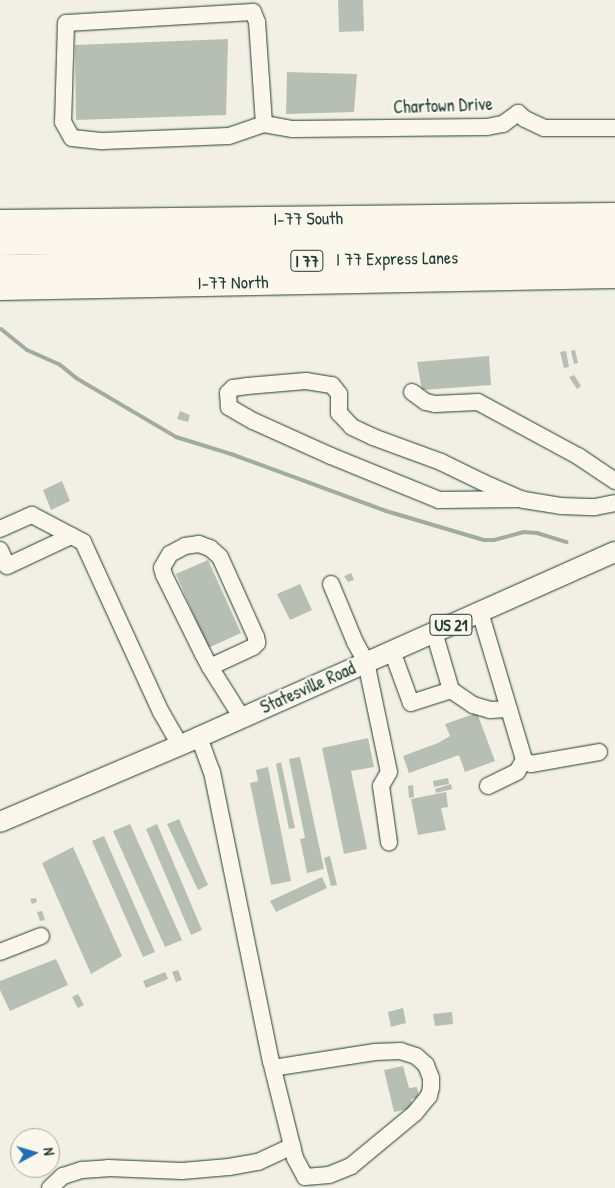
<!DOCTYPE html>
<style>
body{margin:0}
#map{position:relative;width:615px;height:1188px;overflow:hidden;background:#f2f0e5;font-family:"Patrick Hand",sans-serif}
div>[style]{position:absolute}
[style*='--x']{left:calc(var(--x)*1px);top:calc(var(--y)*1px);width:calc(var(--w)*1px);rotate:calc(var(--a)*1deg)}
.stream>*{height:4px;margin:-2px;padding:0 2px;transform-origin:2px;border-radius:2px;background:#a2aba1}
.building>*{inset:0;background:#b7beb3}
.roads{filter:drop-shadow(0 0 1px #1f3d34) drop-shadow(0 0 1px #1f3d34)}
.minor>*{height:16px;margin:-8px;padding:0 8px;transform-origin:8px;border-radius:8px;background:#fbf7ec}
.major>*{height:20px;margin:-10px;padding:0 10px;transform-origin:10px;border-radius:10px;background:#fbf7ec}
.highway>*{height:24px;margin:-12px;padding:0 12px;transform-origin:12px;border-radius:12px;background:#fbf7ec}
span{translate:-50% -50%;white-space:nowrap;text-align:center;line-height:1.15;-webkit-text-stroke:4.5px #fbf7ec;paint-order:stroke}
.shield-label span{padding:1px 4px;background:#fbf7ec;border:1px solid;border-radius:4px;-webkit-text-stroke-width:0}
.shield-label{font-size:16px;color:#1f3d34;font-weight:700}
.street-label{font-size:18px;color:#1f3d34}
.north{position:absolute;left:10px;top:1128px;width:50px;height:50px;box-sizing:border-box;background:#fbf7ec;border:1px solid #a3ada2;border-radius:50%;rotate:84deg;font-size:14px;font-weight:700;line-height:20px;text-align:center;color:#1f3d34}
.north::after{content:'';display:block;margin:auto;width:18px;height:22px;background:#1f6fb2;clip-path:polygon(50% 0,100% 100%,50% 72%,0 100%)}
</style>
<div id="map">
<div class="stream">
<i style="--x:1;--y:329;--w:33;--a:39"></i>
<i style="--x:27;--y:350;--w:35;--a:24"></i>
<i style="--x:59;--y:364;--w:22;--a:39"></i>
<i style="--x:76;--y:378;--w:116;--a:30.5"></i>
<i style="--x:176;--y:437;--w:58;--a:17.2"></i>
<i style="--x:231;--y:454;--w:165;--a:20.2"></i>
<i style="--x:386;--y:511;--w:102;--a:16.5"></i>
<i style="--x:484;--y:540;--w:10;--a:0"></i>
<i style="--x:494;--y:540;--w:30;--a:-15"></i>
<i style="--x:523;--y:532;--w:14;--a:4"></i>
<i style="--x:537;--y:533;--w:31;--a:17"></i>
</div>
<div class="building">
<i style="clip-path:polygon(338px 0,363px 0,364px 31px,339px 32px)"></i>
<i style="clip-path:polygon(228px 39px,226px 115px,76px 120px,75px 45px)"></i>
<i style="clip-path:polygon(287px 72px,357px 74px,354px 112px,286px 114px)"></i>
<i style="clip-path:polygon(575px 350px,578px 363px,574px 364px,571px 351px)"></i>
<i style="clip-path:polygon(566px 351px,569px 367px,564px 368px,560px 352px)"></i>
<i style="clip-path:polygon(489px 356px,491px 385px,422px 390px,417px 362px)"></i>
<i style="clip-path:polygon(574px 375px,581px 386px,577px 389px,569px 377px)"></i>
<i style="clip-path:polygon(180px 411px,190px 415px,188px 422px,177px 419px)"></i>
<i style="clip-path:polygon(62px 481px,70px 501px,51px 510px,43px 490px)"></i>
<i style="clip-path:polygon(208px 560px,241px 633px,208px 648px,176px 574px)"></i>
<i style="clip-path:polygon(351px 573px,354px 580px,348px 582px,344px 576px)"></i>
<i style="clip-path:polygon(300px 584px,312px 610px,290px 620px,277px 594px)"></i>
<i style="clip-path:polygon(477px 713px,495px 761px,465px 772px,459px 755px,409px 773px,403px 756px,438px 743px,450px 736px,445px 724px)"></i>
<i style="clip-path:polygon(368px 738px,374px 767px,351px 771px,367px 849px,344px 854px,322px 748px)"></i>
<i style="clip-path:polygon(300px 757px,324px 869px,307px 873px,300px 839px,305px 838px,289px 759px)"></i>
<i style="clip-path:polygon(281px 762px,295px 828px,289px 829px,276px 764px)"></i>
<i style="clip-path:polygon(268px 767px,291px 881px,271px 885px,250px 783px,258px 781px,256px 770px)"></i>
<i style="clip-path:polygon(448px 778px,449px 784px,434px 787px,433px 781px)"></i>
<i style="clip-path:polygon(451px 784px,452px 789px,436px 793px,435px 789px)"></i>
<i style="clip-path:polygon(413px 785px,414px 797px,409px 798px,408px 786px)"></i>
<i style="clip-path:polygon(446px 792px,448px 807px,441px 808px,446px 830px,418px 835px,411px 799px)"></i>
<i style="clip-path:polygon(179px 819px,208px 885px,198px 890px,167px 824px)"></i>
<i style="clip-path:polygon(130px 824px,182px 940px,165px 947px,113px 831px)"></i>
<i style="clip-path:polygon(157px 824px,202px 930px,191px 935px,146px 829px)"></i>
<i style="clip-path:polygon(104px 836px,155px 952px,143px 957px,92px 841px)"></i>
<i style="clip-path:polygon(73px 847px,122px 956px,91px 974px,42px 863px)"></i>
<i style="clip-path:polygon(330px 856px,337px 885px,331px 886px,324px 858px)"></i>
<i style="clip-path:polygon(322px 877px,327px 888px,276px 912px,270px 901px)"></i>
<i style="clip-path:polygon(36px 898px,37px 902px,32px 904px,30px 899px)"></i>
<i style="clip-path:polygon(42px 911px,45px 920px,40px 921px,37px 912px)"></i>
<i style="clip-path:polygon(56px 959px,68px 985px,10px 1011px,0 990px,0 981px)"></i>
<i style="clip-path:polygon(178px 970px,182px 980px,176px 982px,172px 972px)"></i>
<i style="clip-path:polygon(165px 972px,168px 979px,146px 988px,143px 981px)"></i>
<i style="clip-path:polygon(78px 994px,84px 1005px,78px 1008px,72px 997px)"></i>
<i style="clip-path:polygon(403px 1008px,406px 1023px,391px 1027px,388px 1012px)"></i>
<i style="clip-path:polygon(452px 1012px,453px 1024px,435px 1026px,433px 1014px)"></i>
<i style="clip-path:polygon(403px 1066px,409px 1088px,417px 1087px,419px 1098px,411px 1099px,413px 1108px,394px 1112px,384px 1070px)"></i>
</div>
<div class="roads">
<div class="minor">
<i style="--x:264;--y:124;--w:102;--a:-93.9"></i>
<i style="--x:257;--y:22;--w:11;--a:-112"></i>
<i style="--x:253;--y:12;--w:187;--a:176.6"></i>
<i style="--x:66;--y:23;--w:99;--a:91.7"></i>
<i style="--x:63;--y:122;--w:18;--a:61"></i>
<i style="--x:72;--y:138;--w:31;--a:6"></i>
<i style="--x:103;--y:141;--w:126;--a:-2.3"></i>
<i style="--x:229;--y:136;--w:37;--a:-19"></i>
<i style="--x:264;--y:124;--w:29;--a:10"></i>
<i style="--x:293;--y:129;--w:194;--a:-0.6"></i>
<i style="--x:487;--y:127;--w:16;--a:-11"></i>
<i style="--x:503;--y:124;--w:19;--a:-36"></i>
<i style="--x:518;--y:113;--w:9;--a:41"></i>
<i style="--x:525;--y:119;--w:21;--a:25"></i>
<i style="--x:544;--y:128;--w:71;--a:0"></i>
<i style="--x:412;--y:392;--w:17;--a:36"></i>
<i style="--x:426;--y:402;--w:9;--a:13"></i>
<i style="--x:435;--y:404;--w:43;--a:-2.7"></i>
<i style="--x:478;--y:402;--w:114;--a:28.4"></i>
<i style="--x:578;--y:456;--w:45;--a:34"></i>
<i style="--x:521;--y:499;--w:82;--a:179.3"></i>
<i style="--x:439;--y:500;--w:117;--a:-157.8"></i>
<i style="--x:331;--y:456;--w:85;--a:-155.8"></i>
<i style="--x:253;--y:421;--w:28;--a:-150"></i>
<i style="--x:229;--y:407;--w:14;--a:-94"></i>
<i style="--x:228;--y:393;--w:7;--a:-45"></i>
<i style="--x:233;--y:388;--w:14;--a:-8"></i>
<i style="--x:247;--y:386;--w:59;--a:-4.8"></i>
<i style="--x:306;--y:381;--w:26;--a:9"></i>
<i style="--x:332;--y:385;--w:11;--a:52"></i>
<i style="--x:339;--y:394;--w:19;--a:90"></i>
<i style="--x:339;--y:413;--w:19;--a:47"></i>
<i style="--x:352;--y:427;--w:23;--a:25"></i>
<i style="--x:373;--y:437;--w:72;--a:20.2"></i>
<i style="--x:441;--y:462;--w:46;--a:26"></i>
<i style="--x:482;--y:482;--w:43;--a:23.6"></i>
<i style="--x:521;--y:499;--w:3;--a:18"></i>
<i style="--x:524;--y:500;--w:37;--a:9"></i>
<i style="--x:561;--y:506;--w:34;--a:2"></i>
<i style="--x:595;--y:507;--w:20;--a:-11"></i>
<i style="--x:0;--y:529;--w:35;--a:-24"></i>
<i style="--x:32;--y:515;--w:58;--a:27.9"></i>
<i style="--x:83;--y:542;--w:187;--a:65.4"></i>
<i style="--x:161;--y:712;--w:38;--a:60"></i>
<i style="--x:0;--y:550;--w:17;--a:66"></i>
<i style="--x:7;--y:566;--w:71;--a:-25.1"></i>
<i style="--x:331;--y:584;--w:63;--a:67.5"></i>
<i style="--x:355;--y:642;--w:23;--a:61"></i>
<i style="--x:366;--y:662;--w:112;--a:78.2"></i>
<i style="--x:389;--y:772;--w:16;--a:120"></i>
<i style="--x:381;--y:786;--w:57;--a:81.9"></i>
<i style="--x:480;--y:612;--w:154;--a:73.4"></i>
<i style="--x:524;--y:760;--w:8;--a:30"></i>
<i style="--x:531;--y:764;--w:69;--a:-10"></i>
<i style="--x:392;--y:651;--w:55;--a:69.9"></i>
<i style="--x:411;--y:703;--w:42;--a:-18"></i>
<i style="--x:451;--y:690;--w:60;--a:-106.3"></i>
<i style="--x:210;--y:667;--w:47;--a:-24.9"></i>
<i style="--x:253;--y:647;--w:6;--a:-45"></i>
<i style="--x:257;--y:643;--w:6;--a:-99"></i>
<i style="--x:256;--y:637;--w:88;--a:-114.2"></i>
<i style="--x:220;--y:557;--w:13;--a:-138"></i>
<i style="--x:210;--y:548;--w:12;--a:-160"></i>
<i style="--x:199;--y:544;--w:14;--a:172"></i>
<i style="--x:185;--y:546;--w:17;--a:152"></i>
<i style="--x:170;--y:554;--w:16;--a:120"></i>
<i style="--x:162;--y:568;--w:7;--a:74"></i>
<i style="--x:164;--y:575;--w:88;--a:63.7"></i>
<i style="--x:203;--y:654;--w:15;--a:62"></i>
<i style="--x:210;--y:667;--w:60;--a:57.9"></i>
<i style="--x:451;--y:690;--w:27;--a:34"></i>
<i style="--x:473;--y:705;--w:18;--a:16"></i>
<i style="--x:490;--y:710;--w:19;--a:-3"></i>
<i style="--x:199;--y:737;--w:37;--a:70"></i>
<i style="--x:212;--y:772;--w:295;--a:78.5"></i>
<i style="--x:271;--y:1061;--w:100;--a:76.1"></i>
<i style="--x:295;--y:1158;--w:21;--a:62"></i>
<i style="--x:305;--y:1177;--w:24;--a:-5"></i>
<i style="--x:329;--y:1175;--w:24;--a:-22"></i>
<i style="--x:351;--y:1166;--w:83;--a:-39.6"></i>
<i style="--x:415;--y:1113;--w:22;--a:-51"></i>
<i style="--x:429;--y:1096;--w:9;--a:-77"></i>
<i style="--x:431;--y:1087;--w:9;--a:-90"></i>
<i style="--x:431;--y:1078;--w:14;--a:-111"></i>
<i style="--x:426;--y:1065;--w:13;--a:-138"></i>
<i style="--x:416;--y:1056;--w:16;--a:-162"></i>
<i style="--x:401;--y:1051;--w:26;--a:178"></i>
<i style="--x:375;--y:1052;--w:103;--a:171.1"></i>
<i style="--x:488;--y:786;--w:32;--a:-26"></i>
<i style="--x:517;--y:772;--w:14;--a:-60"></i>
<i style="--x:0;--y:952;--w:44;--a:-21.3"></i>
<i style="--x:50;--y:1188;--w:18;--a:-43"></i>
<i style="--x:63;--y:1176;--w:20;--a:-18"></i>
<i style="--x:82;--y:1170;--w:26;--a:-4"></i>
<i style="--x:108;--y:1168;--w:74;--a:2.3"></i>
<i style="--x:182;--y:1171;--w:47;--a:-4.9"></i>
<i style="--x:229;--y:1167;--w:29;--a:-10"></i>
<i style="--x:258;--y:1162;--w:38;--a:-25"></i>
</div>
<div class="major">
<i style="--x:0;--y:822;--w:216;--a:-23.1"></i>
<i style="--x:199;--y:737;--w:455;--a:-24"></i>
</div>
<div class="highway">
<i style="--x:0;--y:222;--w:615;--a:-0.65"></i>
<i style="--x:0;--y:243;--w:615;--a:-0.65"></i>
<i style="--x:0;--y:267;--w:615;--a:-1.12"></i>
<i style="--x:0;--y:288;--w:615;--a:-1.12"></i>
</div>
</div>
<div class="shield-label">
<span style="left:307px;top:261px">I 77</span>
<span style="left:451px;top:625px">US 21</span>
</div>
<div class="street-label">
<span style="left:443px;top:106px;rotate:-2deg">Chartown Drive</span>
<span style="left:308px;top:219px;rotate:-1deg">I-77 South</span>
<span style="left:397px;top:259px;rotate:-1deg">I 77 Express Lanes</span>
<span style="left:233px;top:283px;rotate:-1deg">I-77 North</span>
<span style="left:308px;top:688px;rotate:-24deg">Statesville Road</span>
</div>
<div class="north">N</div>
</div>
